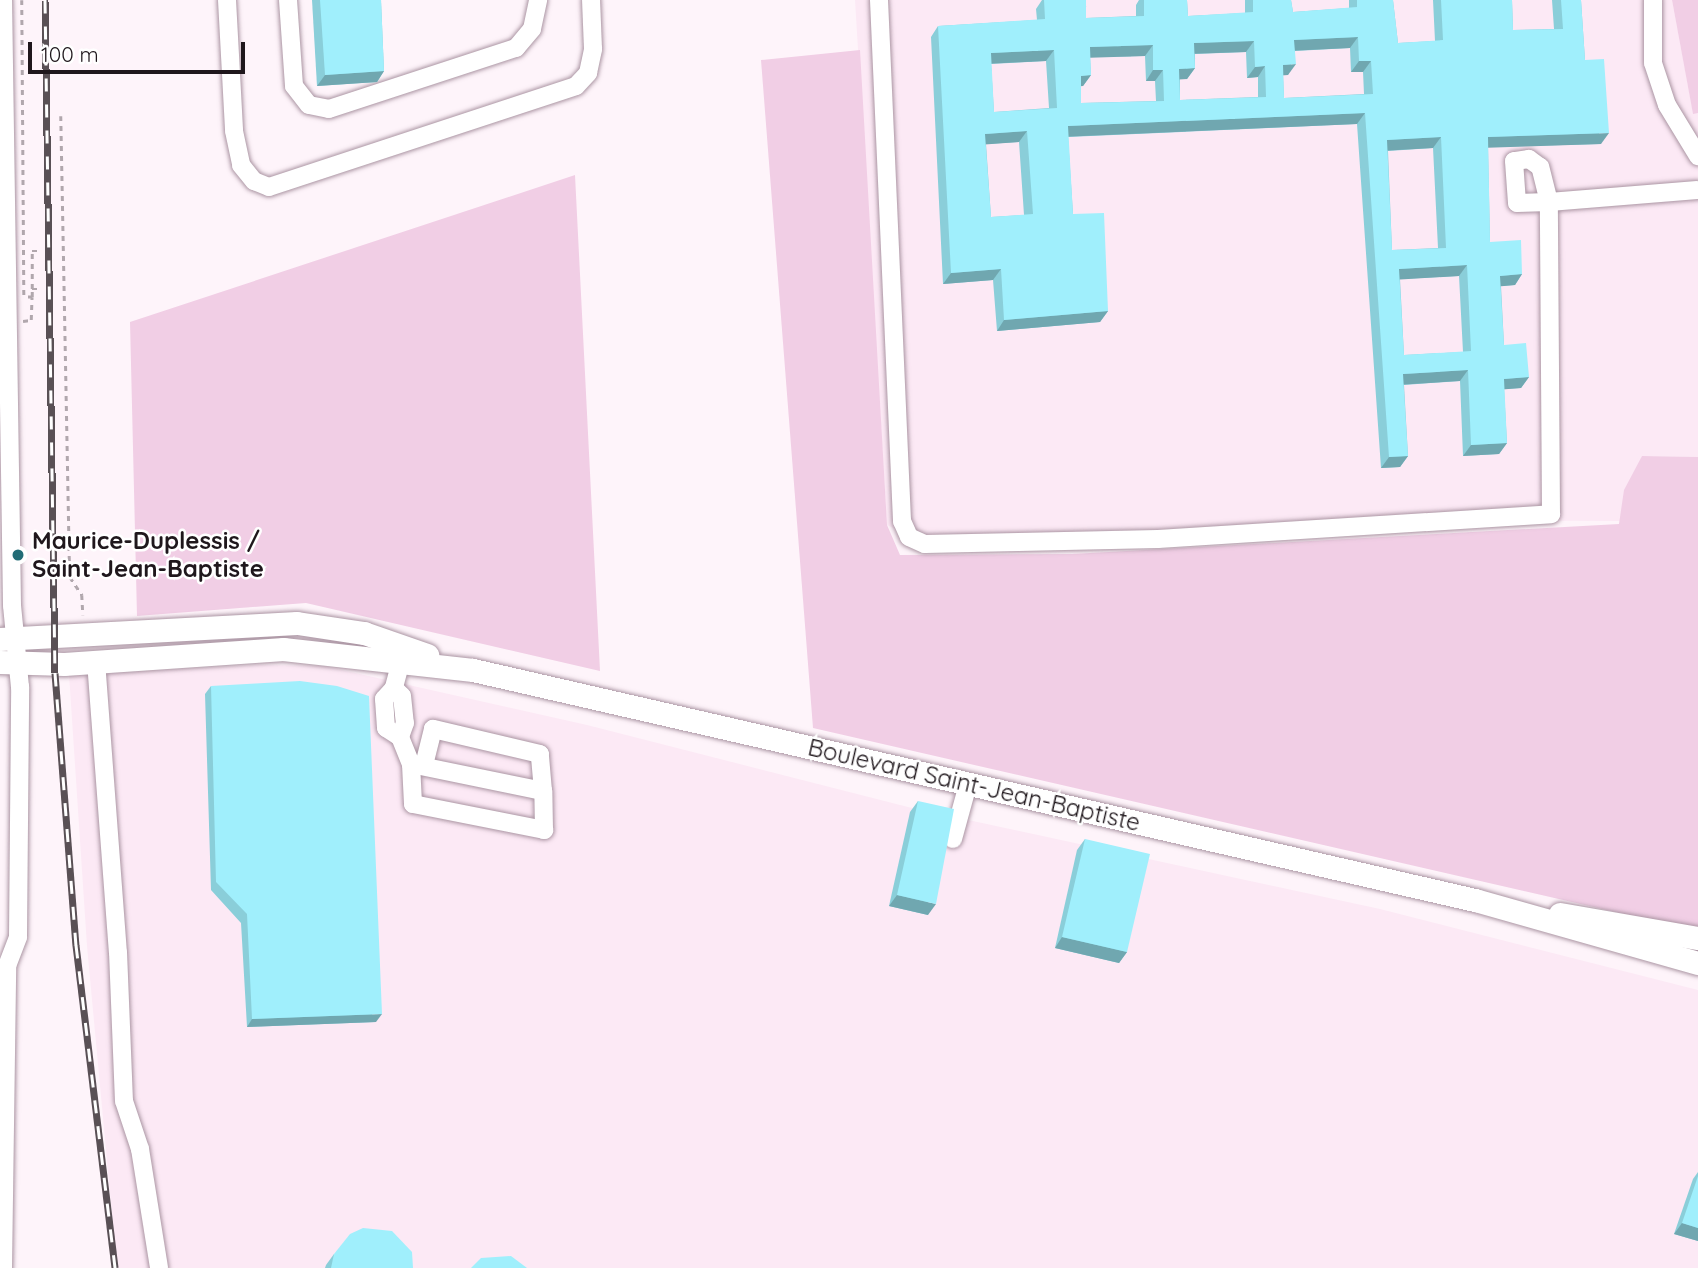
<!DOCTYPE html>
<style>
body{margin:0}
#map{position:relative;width:1698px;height:1268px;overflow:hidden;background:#fef4fa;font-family:Quicksand,sans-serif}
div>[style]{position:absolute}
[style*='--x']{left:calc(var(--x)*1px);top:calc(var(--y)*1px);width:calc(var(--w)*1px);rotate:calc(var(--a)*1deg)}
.built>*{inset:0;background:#fce9f5}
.green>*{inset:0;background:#f1cee5}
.path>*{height:2.5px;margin-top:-1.25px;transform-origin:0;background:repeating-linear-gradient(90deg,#b1a7ad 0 5px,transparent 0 10px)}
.roads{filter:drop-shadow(0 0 2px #ab95a3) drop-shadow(0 0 2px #ab95a3)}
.minor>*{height:18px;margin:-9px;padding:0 9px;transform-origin:9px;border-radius:9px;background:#fff}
.major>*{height:23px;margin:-11.5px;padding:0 11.5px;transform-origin:11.5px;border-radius:11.5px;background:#fff}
.rail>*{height:7px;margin-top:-3.5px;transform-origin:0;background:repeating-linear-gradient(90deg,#fff 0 13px,#595055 0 26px);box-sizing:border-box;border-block:2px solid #595055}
.wall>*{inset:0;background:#8aced9}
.shaded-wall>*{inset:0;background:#70a7b0}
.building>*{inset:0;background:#a0effc}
.dots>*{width:19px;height:19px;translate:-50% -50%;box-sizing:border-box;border:4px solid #fff;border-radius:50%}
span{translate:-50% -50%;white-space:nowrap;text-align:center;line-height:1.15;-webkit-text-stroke:5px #fff;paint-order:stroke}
.poi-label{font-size:24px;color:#1f171c;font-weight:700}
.left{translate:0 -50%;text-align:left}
.street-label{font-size:24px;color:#1f171c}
.scale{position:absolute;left:28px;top:42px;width:217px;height:32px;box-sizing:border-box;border:4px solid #1f171c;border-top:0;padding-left:9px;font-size:21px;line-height:24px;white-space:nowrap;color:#1f171c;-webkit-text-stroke:5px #fff;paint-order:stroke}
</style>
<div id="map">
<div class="built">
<i style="clip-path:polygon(855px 0,1672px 0,1693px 113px,1698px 113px,1698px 457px,1642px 456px,1622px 521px,1434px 520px,925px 544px,887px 525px)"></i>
<i style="clip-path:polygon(261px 665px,324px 666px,587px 725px,908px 807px,1380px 909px,1698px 990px,1698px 1268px,117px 1268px,87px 946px,69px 674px)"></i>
</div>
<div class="green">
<i style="clip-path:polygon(1672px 0,1698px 0,1698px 113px,1693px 114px)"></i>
<i style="clip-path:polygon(860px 50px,887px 525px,900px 555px,1072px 554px,1619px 524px,1624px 490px,1642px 456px,1698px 457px,1698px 931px,813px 728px,761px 60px)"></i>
<i style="clip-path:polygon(575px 175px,600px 671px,306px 603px,137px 616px,130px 322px)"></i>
</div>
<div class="path">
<i style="--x:22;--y:0;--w:297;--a:89.6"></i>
<i style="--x:61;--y:116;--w:461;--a:88.9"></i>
<i style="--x:70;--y:577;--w:22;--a:56"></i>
<i style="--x:82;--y:595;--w:20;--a:87"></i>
<i style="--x:32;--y:289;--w:38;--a:-90"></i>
<i style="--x:32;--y:251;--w:7;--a:0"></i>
<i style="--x:32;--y:297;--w:8;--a:-90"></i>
<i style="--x:32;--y:289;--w:7;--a:0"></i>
<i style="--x:23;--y:321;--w:8;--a:-7"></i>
<i style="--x:31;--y:320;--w:23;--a:-88"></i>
<i style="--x:32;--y:297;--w:4;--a:180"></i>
</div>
<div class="roads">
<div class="minor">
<i style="--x:227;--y:0;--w:131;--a:86.9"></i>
<i style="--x:234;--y:131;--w:35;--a:78"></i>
<i style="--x:241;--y:165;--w:21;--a:51"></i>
<i style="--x:254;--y:181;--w:16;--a:22"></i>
<i style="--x:269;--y:187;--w:323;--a:-18.2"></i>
<i style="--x:576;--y:86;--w:18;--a:-47"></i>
<i style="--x:588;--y:73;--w:25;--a:-78"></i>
<i style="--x:593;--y:49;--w:49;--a:-92.3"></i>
<i style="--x:288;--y:0;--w:86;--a:86"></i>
<i style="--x:294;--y:86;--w:24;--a:52"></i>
<i style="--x:309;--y:105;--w:20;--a:11"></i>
<i style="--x:329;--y:109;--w:197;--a:-18.1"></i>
<i style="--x:516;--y:48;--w:25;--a:-50"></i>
<i style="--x:532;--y:29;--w:30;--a:-78"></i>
<i style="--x:879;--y:0;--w:522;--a:87.47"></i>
<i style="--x:902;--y:521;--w:17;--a:66"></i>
<i style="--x:909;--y:537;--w:17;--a:24"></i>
<i style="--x:925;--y:544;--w:233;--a:-1.2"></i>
<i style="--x:1158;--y:539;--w:394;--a:-3.6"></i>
<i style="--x:1551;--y:514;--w:312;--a:-90.4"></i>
<i style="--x:1549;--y:202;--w:36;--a:-104"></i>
<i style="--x:1540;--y:167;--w:14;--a:-144"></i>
<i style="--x:1529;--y:159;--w:15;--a:172"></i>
<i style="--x:1514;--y:161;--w:42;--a:85.9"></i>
<i style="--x:1517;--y:203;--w:32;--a:-2"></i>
<i style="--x:1549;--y:202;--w:149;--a:-4.6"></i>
<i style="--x:1653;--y:0;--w:63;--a:90"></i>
<i style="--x:1653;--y:63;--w:44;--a:71.6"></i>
<i style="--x:1667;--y:105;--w:60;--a:58.7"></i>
<i style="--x:96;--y:661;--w:292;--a:85.7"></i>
<i style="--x:118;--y:952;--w:149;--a:87.7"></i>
<i style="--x:124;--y:1101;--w:51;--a:71.6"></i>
<i style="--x:140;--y:1149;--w:121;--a:80.9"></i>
<i style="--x:401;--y:661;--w:28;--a:105"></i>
<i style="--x:394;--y:688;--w:15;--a:132"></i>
<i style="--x:384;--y:699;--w:29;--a:86"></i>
<i style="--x:386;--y:728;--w:17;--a:33"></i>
<i style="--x:400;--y:737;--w:29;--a:68"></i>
<i style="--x:411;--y:764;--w:135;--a:11.6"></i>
<i style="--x:543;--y:791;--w:37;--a:-95"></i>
<i style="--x:540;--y:754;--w:110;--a:-166.8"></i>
<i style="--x:433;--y:729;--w:37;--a:104"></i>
<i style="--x:394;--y:688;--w:11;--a:45"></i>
<i style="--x:402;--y:696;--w:27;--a:84"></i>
<i style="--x:405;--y:723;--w:15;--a:110"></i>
<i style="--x:411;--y:764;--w:40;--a:87.1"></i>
<i style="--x:413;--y:804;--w:134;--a:11.2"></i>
<i style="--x:544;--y:830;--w:39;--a:-91"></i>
<i style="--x:953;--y:839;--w:57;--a:-74.7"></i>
<i style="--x:3;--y:1268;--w:302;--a:-89.2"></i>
<i style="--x:7;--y:966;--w:31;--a:-69"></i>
<i style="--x:18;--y:937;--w:250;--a:-89.5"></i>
<i style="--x:20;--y:687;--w:82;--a:-95.6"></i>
<i style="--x:12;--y:605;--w:605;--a:-90.85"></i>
</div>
<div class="major">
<i style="--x:0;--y:639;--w:297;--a:-3.1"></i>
<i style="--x:297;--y:623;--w:68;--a:8.5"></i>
<i style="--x:364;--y:633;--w:67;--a:19.2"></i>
<i style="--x:0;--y:662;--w:64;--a:1.8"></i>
<i style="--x:64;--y:664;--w:220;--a:-3.9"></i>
<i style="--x:283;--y:649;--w:191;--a:6.3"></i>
<i style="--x:473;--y:670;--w:1028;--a:12.93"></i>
<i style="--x:1475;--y:900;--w:232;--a:15.8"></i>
<i style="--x:1560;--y:914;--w:140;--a:9.9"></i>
</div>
</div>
<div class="rail">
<i style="--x:45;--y:0;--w:673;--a:89.15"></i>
<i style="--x:55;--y:673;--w:273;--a:85.6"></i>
<i style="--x:76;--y:945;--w:325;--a:83.1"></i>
</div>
<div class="wall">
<i style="clip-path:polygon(312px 0,381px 0,384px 71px,377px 82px,317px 86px)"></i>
<i style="clip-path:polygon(evenodd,1042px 0,1086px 0,1086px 18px,1136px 16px,1136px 5px,1139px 0,1187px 0,1188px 16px,1245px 13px,1245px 0,1291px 0,1293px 12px,1349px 8px,1349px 0,1393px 0,1398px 43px,1435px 41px,1433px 0,1512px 0,1513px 30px,1554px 29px,1552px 0,1581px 0,1585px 60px,1601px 144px,1488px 147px,1490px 242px,1522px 274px,1515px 285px,1501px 286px,1504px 345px,1529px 377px,1521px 388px,1504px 389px,1507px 443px,1499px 454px,1463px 456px,1460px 381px,1404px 385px,1408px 456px,1400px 467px,1381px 468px,1357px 124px,1068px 137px,1073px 214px,1108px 311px,1100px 322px,997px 331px,993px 280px,943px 284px,931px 37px,938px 26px,1037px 20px,1036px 9px,1042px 0,1350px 48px,1351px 72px,1363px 72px,1364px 94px,1284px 98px,1283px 75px,1288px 75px,1295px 51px,1350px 48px,1042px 0,1246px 52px,1247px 78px,1258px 77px,1258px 97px,1180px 100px,1180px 79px,1187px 79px,1195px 68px,1195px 54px,1246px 52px,1042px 0,1145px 56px,1146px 81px,1155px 81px,1156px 101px,1081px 103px,1081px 86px,1083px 86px,1091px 75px,1090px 57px,1145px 56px,1042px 0,1046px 61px,1049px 108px,994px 112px,991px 64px,1046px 61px,1042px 0,1019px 142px,1024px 215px,991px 217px,986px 144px,1019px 142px,1042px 0,1433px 148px,1438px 248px,1392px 250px,1388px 151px,1433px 148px,1042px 0,1459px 276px,1463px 352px,1404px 355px,1400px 279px,1459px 276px)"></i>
<i style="clip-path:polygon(211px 686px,376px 1022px,247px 1027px,241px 923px,211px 890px,205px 694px)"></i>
<i style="clip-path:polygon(918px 801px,928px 915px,889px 906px,910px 812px)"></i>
<i style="clip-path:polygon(1085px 839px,1127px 952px,1119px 963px,1055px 948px,1077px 850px)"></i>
<i style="clip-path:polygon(1698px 1172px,1698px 1241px,1674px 1234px,1693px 1179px)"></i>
<i style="clip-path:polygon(334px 1254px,413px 1268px,325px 1268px,326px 1265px)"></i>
</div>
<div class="shaded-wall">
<i style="clip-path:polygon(1358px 37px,1350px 48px,1287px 51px,1294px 40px)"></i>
<i style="clip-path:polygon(1254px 41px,1246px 52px,1186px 54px,1194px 43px)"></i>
<i style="clip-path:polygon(1153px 45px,1145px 56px,1082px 58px,1090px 47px)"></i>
<i style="clip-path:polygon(1054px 50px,1046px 61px,983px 64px,991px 53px)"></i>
<i style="clip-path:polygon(1359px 61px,1371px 61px,1363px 72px,1351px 72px)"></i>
<i style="clip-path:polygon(1296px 64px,1288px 75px,1275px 76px,1283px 65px)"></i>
<i style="clip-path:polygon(1265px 66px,1258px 77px,1247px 78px,1255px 67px)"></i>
<i style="clip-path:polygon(1195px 68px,1187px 79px,1171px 80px,1179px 69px)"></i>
<i style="clip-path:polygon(1153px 70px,1163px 70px,1155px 81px,1146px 81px)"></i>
<i style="clip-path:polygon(384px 71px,377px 82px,317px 86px,325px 75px)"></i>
<i style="clip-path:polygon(1091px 75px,1083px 86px,1073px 87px,1081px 76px)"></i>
<i style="clip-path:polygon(1365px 113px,1357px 124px,1060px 137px,1068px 126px)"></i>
<i style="clip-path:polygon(1027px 131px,1019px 142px,978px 145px,985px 134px)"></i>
<i style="clip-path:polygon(1609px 133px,1601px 144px,1480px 148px,1488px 137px)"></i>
<i style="clip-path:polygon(1441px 137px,1433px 148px,1380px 151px,1387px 140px)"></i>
<i style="clip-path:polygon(1467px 265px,1459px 276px,1392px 280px,1399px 269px)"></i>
<i style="clip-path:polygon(1001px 269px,993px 280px,943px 284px,951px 273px)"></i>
<i style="clip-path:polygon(1522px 274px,1515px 285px,1493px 287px,1500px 276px)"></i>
<i style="clip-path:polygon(1108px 311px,1100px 322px,997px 331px,1004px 320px)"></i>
<i style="clip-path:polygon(1468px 370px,1460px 381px,1396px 385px,1403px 374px)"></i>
<i style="clip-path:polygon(1529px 377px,1521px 388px,1496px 390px,1504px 379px)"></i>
<i style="clip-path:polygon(1507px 443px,1499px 454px,1463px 456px,1471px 445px)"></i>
<i style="clip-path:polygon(1408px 456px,1400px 467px,1381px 468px,1389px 457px)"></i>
<i style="clip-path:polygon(897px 895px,936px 904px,928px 915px,889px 906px)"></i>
<i style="clip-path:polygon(1062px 937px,1127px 952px,1119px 963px,1055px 948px)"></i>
<i style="clip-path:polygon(382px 1014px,376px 1022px,247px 1027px,252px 1019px)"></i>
<i style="clip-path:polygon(1682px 1223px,1698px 1228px,1698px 1241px,1674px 1234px)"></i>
</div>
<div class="building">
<i style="clip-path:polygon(320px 0,381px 0,384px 71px,325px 75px)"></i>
<i style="clip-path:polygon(evenodd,1044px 0,1086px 0,1086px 18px,1144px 16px,1144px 0,1187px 0,1188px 16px,1253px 12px,1253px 0,1291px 0,1293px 12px,1357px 7px,1357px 0,1393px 0,1398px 43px,1443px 40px,1441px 0,1512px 0,1513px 30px,1563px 29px,1561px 0,1581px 0,1585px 60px,1604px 59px,1609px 133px,1488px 137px,1490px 242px,1521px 240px,1522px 274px,1500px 276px,1504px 345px,1526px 343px,1529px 377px,1504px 379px,1507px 443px,1471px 445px,1468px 370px,1403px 374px,1408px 456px,1389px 457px,1365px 113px,1068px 126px,1073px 214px,1104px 213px,1108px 311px,1004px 320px,1001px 269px,951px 273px,938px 26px,1045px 19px,1044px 0,1358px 37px,1359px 61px,1371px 61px,1373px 94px,1284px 98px,1283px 65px,1296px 64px,1294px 40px,1358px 37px,1044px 0,1254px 41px,1255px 67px,1265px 66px,1266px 97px,1180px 100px,1179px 69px,1195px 68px,1194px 43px,1254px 41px,1044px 0,1153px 45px,1153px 70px,1163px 70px,1164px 101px,1081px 103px,1081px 76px,1091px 75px,1090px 47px,1153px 45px,1044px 0,1054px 50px,1057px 108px,994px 112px,991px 53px,1054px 50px,1044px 0,1027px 131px,1033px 214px,991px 217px,985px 134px,1027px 131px,1044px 0,1441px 137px,1446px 248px,1392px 250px,1387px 140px,1441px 137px,1044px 0,1467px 265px,1471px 351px,1404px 355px,1399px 269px,1467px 265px)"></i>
<i style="clip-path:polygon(300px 681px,337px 686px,369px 696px,382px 1014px,252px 1019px,247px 914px,216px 882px,211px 686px)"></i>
<i style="clip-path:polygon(918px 801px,954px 809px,936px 904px,897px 895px)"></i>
<i style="clip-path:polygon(1085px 839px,1150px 854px,1127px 952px,1062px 937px)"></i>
<i style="clip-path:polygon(1698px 1176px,1698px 1228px,1682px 1223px)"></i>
<i style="clip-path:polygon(363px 1228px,392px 1231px,412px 1252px,413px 1268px,331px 1268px,334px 1254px,350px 1234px)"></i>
<i style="clip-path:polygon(511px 1256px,527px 1268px,471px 1268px,481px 1258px)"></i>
</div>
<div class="dots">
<i style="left:18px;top:555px;background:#226c76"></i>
</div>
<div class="poi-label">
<span class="left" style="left:32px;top:555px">Maurice-Duplessis /<br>Saint-Jean-Baptiste</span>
</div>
<div class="street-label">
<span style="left:974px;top:785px;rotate:13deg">Boulevard Saint-Jean-Baptiste</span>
</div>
<div class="scale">100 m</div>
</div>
